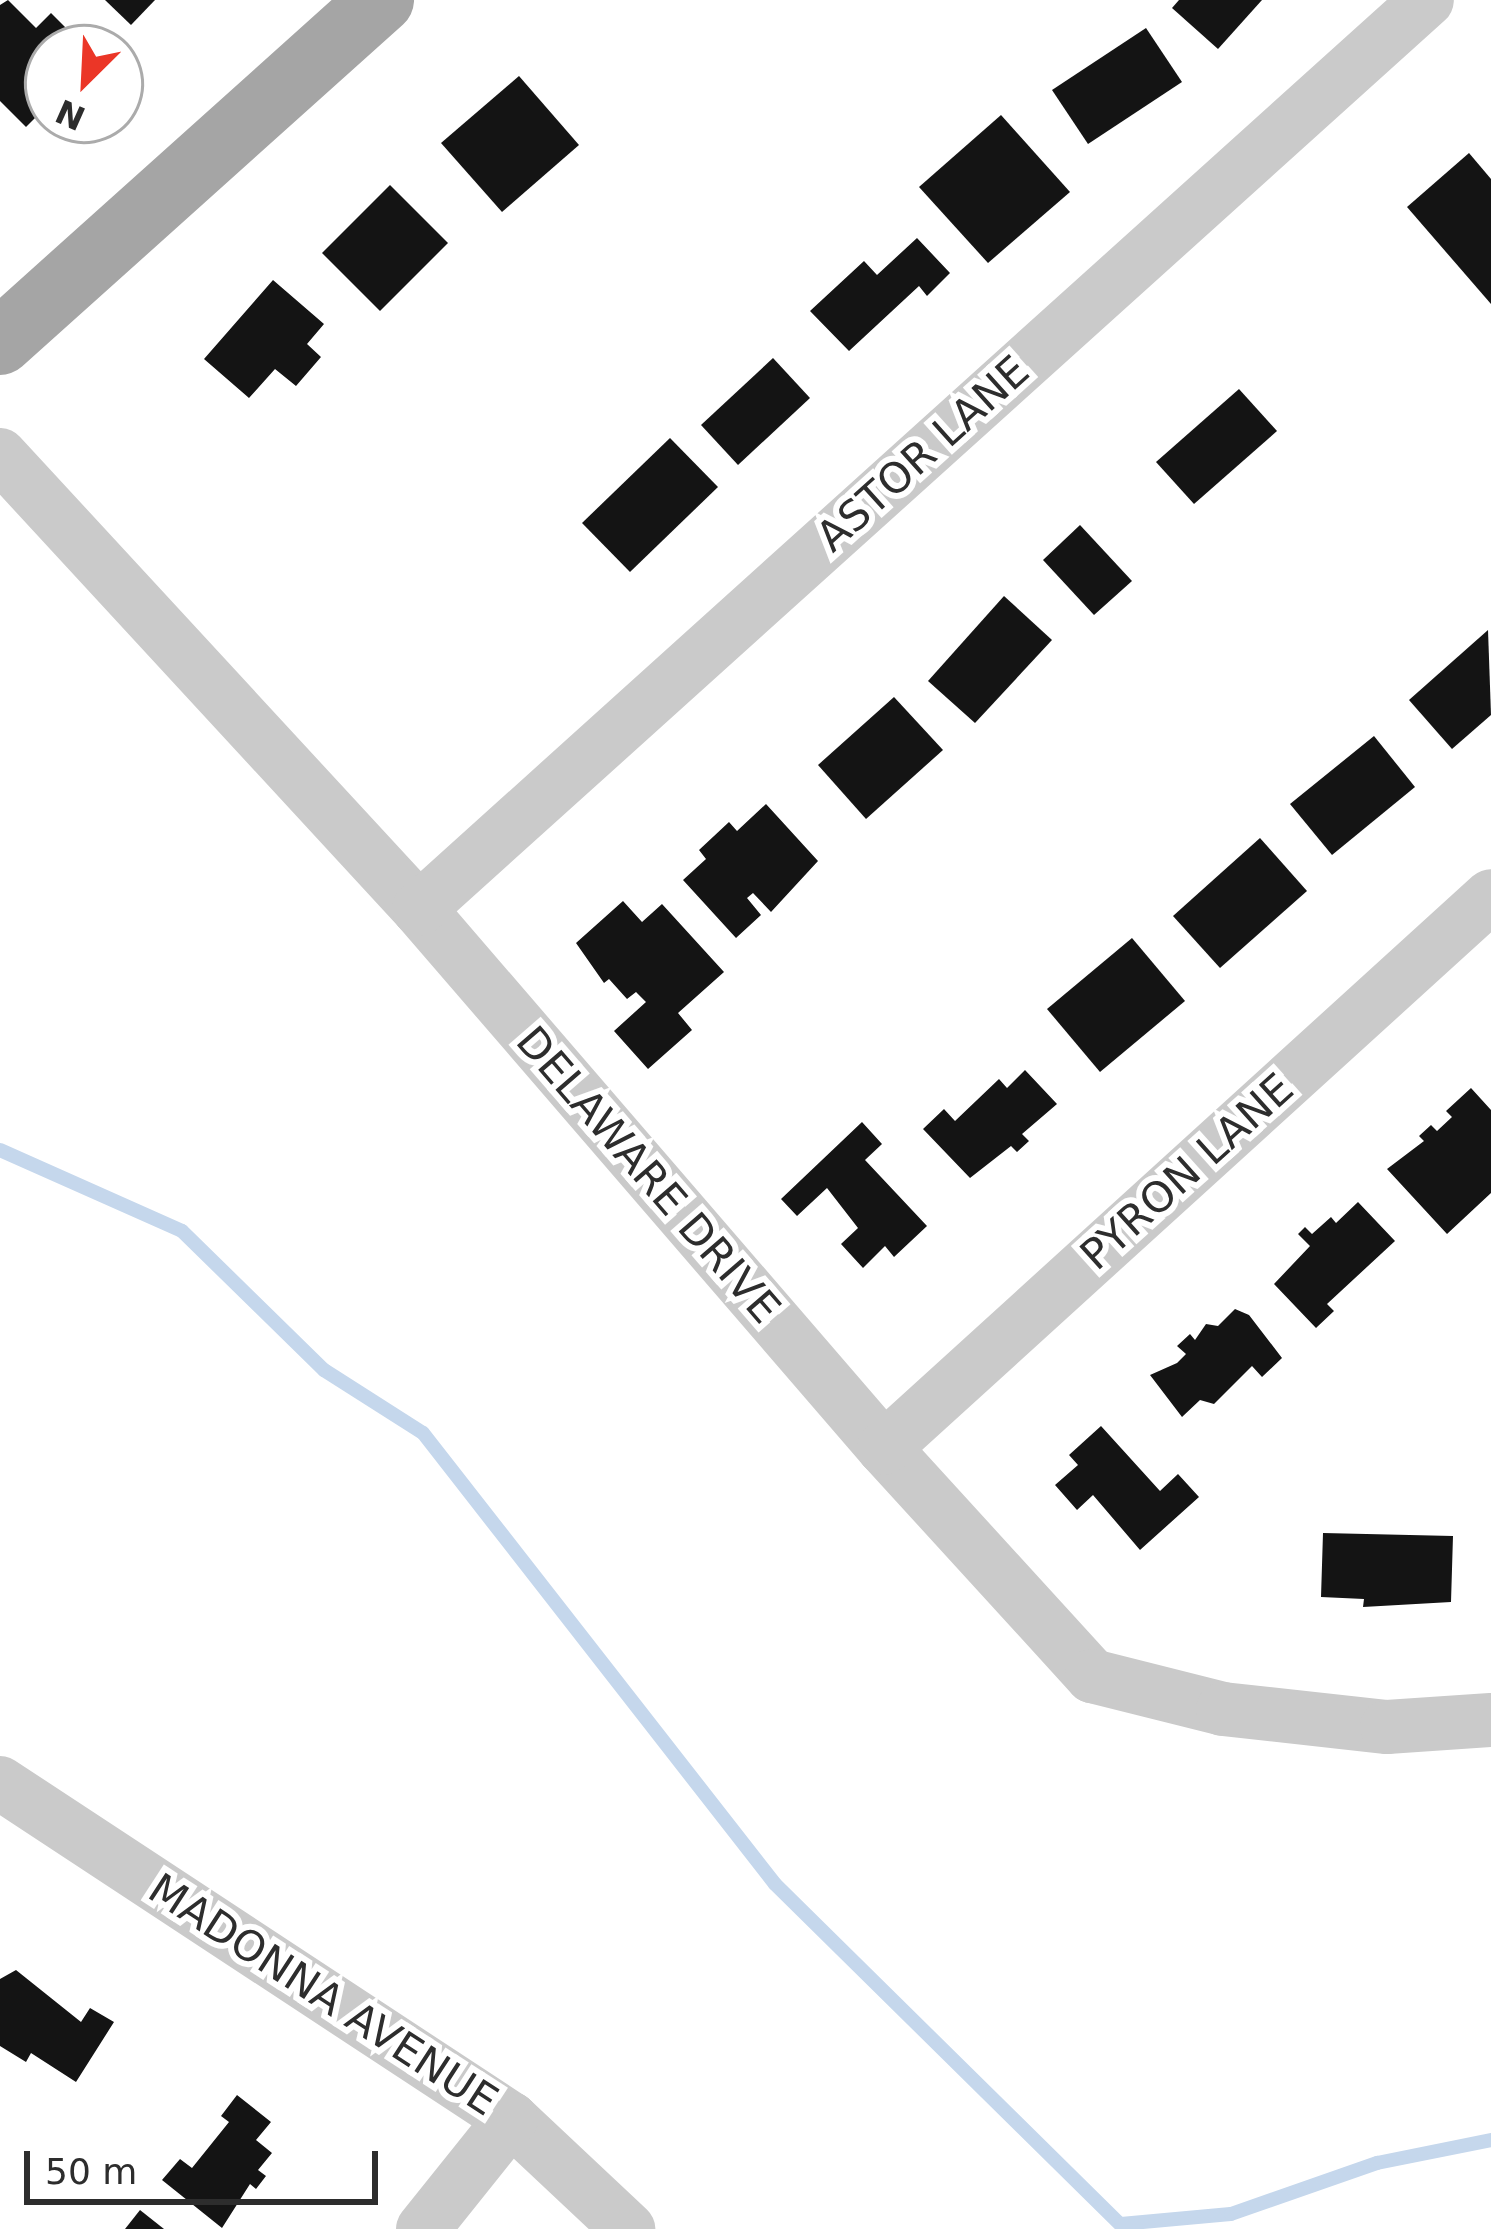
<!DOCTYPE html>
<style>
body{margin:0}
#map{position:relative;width:1491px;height:2229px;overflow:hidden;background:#fff;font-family:"DejaVu Sans",sans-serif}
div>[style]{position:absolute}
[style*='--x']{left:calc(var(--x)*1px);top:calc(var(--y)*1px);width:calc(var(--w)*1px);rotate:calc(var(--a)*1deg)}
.stream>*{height:14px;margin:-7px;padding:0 7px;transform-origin:7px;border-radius:7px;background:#c5d7ec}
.building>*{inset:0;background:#141414}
.minor>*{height:54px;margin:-27px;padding:0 27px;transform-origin:27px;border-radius:27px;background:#cacaca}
.major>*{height:66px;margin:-33px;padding:0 33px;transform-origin:33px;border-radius:33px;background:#a5a5a5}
span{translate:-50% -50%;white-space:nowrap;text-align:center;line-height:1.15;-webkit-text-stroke:12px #fff;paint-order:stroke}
.street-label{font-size:42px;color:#2d2d2d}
.north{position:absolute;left:24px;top:24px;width:120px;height:120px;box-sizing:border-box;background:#fff;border:3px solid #ababab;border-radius:50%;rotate:204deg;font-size:33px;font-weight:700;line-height:48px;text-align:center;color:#2d2d2d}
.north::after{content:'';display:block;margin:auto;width:42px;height:54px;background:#eb3627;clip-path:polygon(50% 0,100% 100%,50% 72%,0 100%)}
.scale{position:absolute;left:24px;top:2151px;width:354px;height:54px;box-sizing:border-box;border:6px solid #2d2d2d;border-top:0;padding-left:15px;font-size:36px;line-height:42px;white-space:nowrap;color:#2d2d2d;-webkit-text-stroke:9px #fff;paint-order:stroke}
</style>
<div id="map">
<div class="stream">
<i style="--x:0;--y:1150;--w:199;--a:24"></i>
<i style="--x:182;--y:1231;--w:199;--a:44.4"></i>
<i style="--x:324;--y:1370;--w:117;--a:32.5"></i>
<i style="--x:423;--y:1433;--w:572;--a:52.03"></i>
<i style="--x:775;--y:1884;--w:491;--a:44.6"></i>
<i style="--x:1121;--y:2224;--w:110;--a:-5.2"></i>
<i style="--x:1231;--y:2214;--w:155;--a:-19.3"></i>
<i style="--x:1377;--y:2163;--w:116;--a:-11.4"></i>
</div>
<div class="building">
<i style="clip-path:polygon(8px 0,36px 28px,51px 13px,86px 48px,48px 48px,48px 105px,26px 127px,0 101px,0 5px)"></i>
<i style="clip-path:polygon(105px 0,155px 0,131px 25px)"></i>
<i style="clip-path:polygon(1179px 0,1262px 0,1218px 49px,1172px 8px)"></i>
<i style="clip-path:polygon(1146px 28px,1182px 82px,1088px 144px,1052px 90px)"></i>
<i style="clip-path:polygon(519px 76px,579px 145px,502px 212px,441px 143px)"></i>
<i style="clip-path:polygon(1001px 115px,1070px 192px,988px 263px,919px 187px)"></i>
<i style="clip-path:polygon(1469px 153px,1491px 179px,1491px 304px,1407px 207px)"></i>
<i style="clip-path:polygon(390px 185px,448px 243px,380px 311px,322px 253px)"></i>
<i style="clip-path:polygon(917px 238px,950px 273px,927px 296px,919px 286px,849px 351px,810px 311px,864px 261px,877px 275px)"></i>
<i style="clip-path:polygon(273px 280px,324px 324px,307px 344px,321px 357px,296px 386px,275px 369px,249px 398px,204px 359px)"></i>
<i style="clip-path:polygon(773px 358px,810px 398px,738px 465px,701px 425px)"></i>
<i style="clip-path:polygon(1239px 389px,1277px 431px,1194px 504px,1156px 462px)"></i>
<i style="clip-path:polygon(670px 438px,718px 487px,630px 572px,582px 523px)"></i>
<i style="clip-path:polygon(1080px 525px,1132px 581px,1094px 615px,1043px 560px)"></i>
<i style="clip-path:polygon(1004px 596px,1052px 640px,975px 723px,928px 681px)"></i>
<i style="clip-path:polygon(1488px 630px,1491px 715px,1452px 749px,1409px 700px)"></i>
<i style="clip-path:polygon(894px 697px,943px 750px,866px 819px,818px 765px)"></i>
<i style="clip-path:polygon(1374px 736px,1415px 787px,1332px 855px,1290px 804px)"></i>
<i style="clip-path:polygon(766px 804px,818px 861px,771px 912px,753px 893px,747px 898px,761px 915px,736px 938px,683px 880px,706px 859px,699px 850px,729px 822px,737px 831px)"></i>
<i style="clip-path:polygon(1260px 838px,1307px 891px,1220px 968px,1173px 916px)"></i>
<i style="clip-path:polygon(623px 901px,642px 922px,662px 904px,724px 972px,678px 1013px,692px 1030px,648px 1069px,614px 1031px,646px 1002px,636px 992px,627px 999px,609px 979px,604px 983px,576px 943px)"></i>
<i style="clip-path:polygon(1132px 938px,1185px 1001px,1100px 1072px,1047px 1009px)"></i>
<i style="clip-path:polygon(1025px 1070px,1057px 1104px,1022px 1134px,1029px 1141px,1017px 1152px,1011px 1146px,970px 1178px,923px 1129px,944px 1109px,955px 1121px,999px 1079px,1007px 1088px)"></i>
<i style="clip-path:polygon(1471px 1088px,1491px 1110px,1491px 1193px,1447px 1234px,1387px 1169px,1424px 1141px,1419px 1136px,1431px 1125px,1437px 1131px,1452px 1117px,1446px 1111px)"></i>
<i style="clip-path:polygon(862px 1122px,882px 1144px,865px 1160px,927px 1226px,894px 1257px,885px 1246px,863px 1268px,841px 1244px,858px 1228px,827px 1188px,797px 1216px,781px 1199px)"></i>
<i style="clip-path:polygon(1358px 1202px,1395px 1241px,1327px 1304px,1334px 1311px,1316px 1328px,1274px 1284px,1310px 1246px,1298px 1234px,1305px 1227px,1312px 1234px,1331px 1217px,1336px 1223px)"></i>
<i style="clip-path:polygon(1235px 1309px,1249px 1315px,1282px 1358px,1262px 1377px,1252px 1366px,1214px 1404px,1200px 1400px,1182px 1417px,1150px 1375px,1177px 1363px,1186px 1354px,1177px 1346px,1190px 1334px,1195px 1340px,1206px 1324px,1218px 1326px)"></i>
<i style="clip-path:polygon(1101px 1426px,1160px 1491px,1178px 1474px,1199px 1497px,1140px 1550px,1093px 1495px,1077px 1510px,1055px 1485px,1078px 1465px,1069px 1455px)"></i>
<i style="clip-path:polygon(1323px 1533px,1453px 1536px,1451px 1602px,1363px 1607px,1364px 1599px,1321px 1597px)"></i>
<i style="clip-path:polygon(16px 1970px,81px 2022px,90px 2008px,114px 2022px,76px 2082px,31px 2053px,26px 2062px,0 2046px,0 1979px)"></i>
<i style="clip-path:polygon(237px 2095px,271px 2122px,256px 2140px,272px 2153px,258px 2170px,266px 2176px,256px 2189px,250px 2184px,222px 2228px,162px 2180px,180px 2159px,192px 2168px,229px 2122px,221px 2116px)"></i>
<i style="clip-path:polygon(140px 2210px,164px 2229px,125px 2229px)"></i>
</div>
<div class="minor">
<i style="--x:0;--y:455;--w:618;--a:47.3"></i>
<i style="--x:419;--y:909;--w:712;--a:49.22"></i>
<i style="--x:884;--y:1448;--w:309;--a:47.6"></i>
<i style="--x:1092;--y:1676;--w:135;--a:14.1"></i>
<i style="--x:1223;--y:1709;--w:165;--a:6.3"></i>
<i style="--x:1387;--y:1727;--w:104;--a:-3.9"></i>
<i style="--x:419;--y:909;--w:1357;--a:-42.04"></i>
<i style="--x:884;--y:1448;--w:820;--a:-42.28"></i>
<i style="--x:0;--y:1783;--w:612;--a:33.33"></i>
<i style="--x:511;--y:2119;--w:161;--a:43.2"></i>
<i style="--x:423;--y:2229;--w:141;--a:-51.3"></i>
</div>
<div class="major">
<i style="--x:0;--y:342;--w:512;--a:-41.91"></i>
</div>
<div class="street-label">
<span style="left:923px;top:454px;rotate:-42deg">ASTOR LANE</span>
<span style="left:1187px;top:1172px;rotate:-42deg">PYRON LANE</span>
<span style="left:648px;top:1175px;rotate:49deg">DELAWARE DRIVE</span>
<span style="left:323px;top:1995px;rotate:33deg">MADONNA AVENUE</span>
</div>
<div class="north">N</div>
<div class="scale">50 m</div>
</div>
